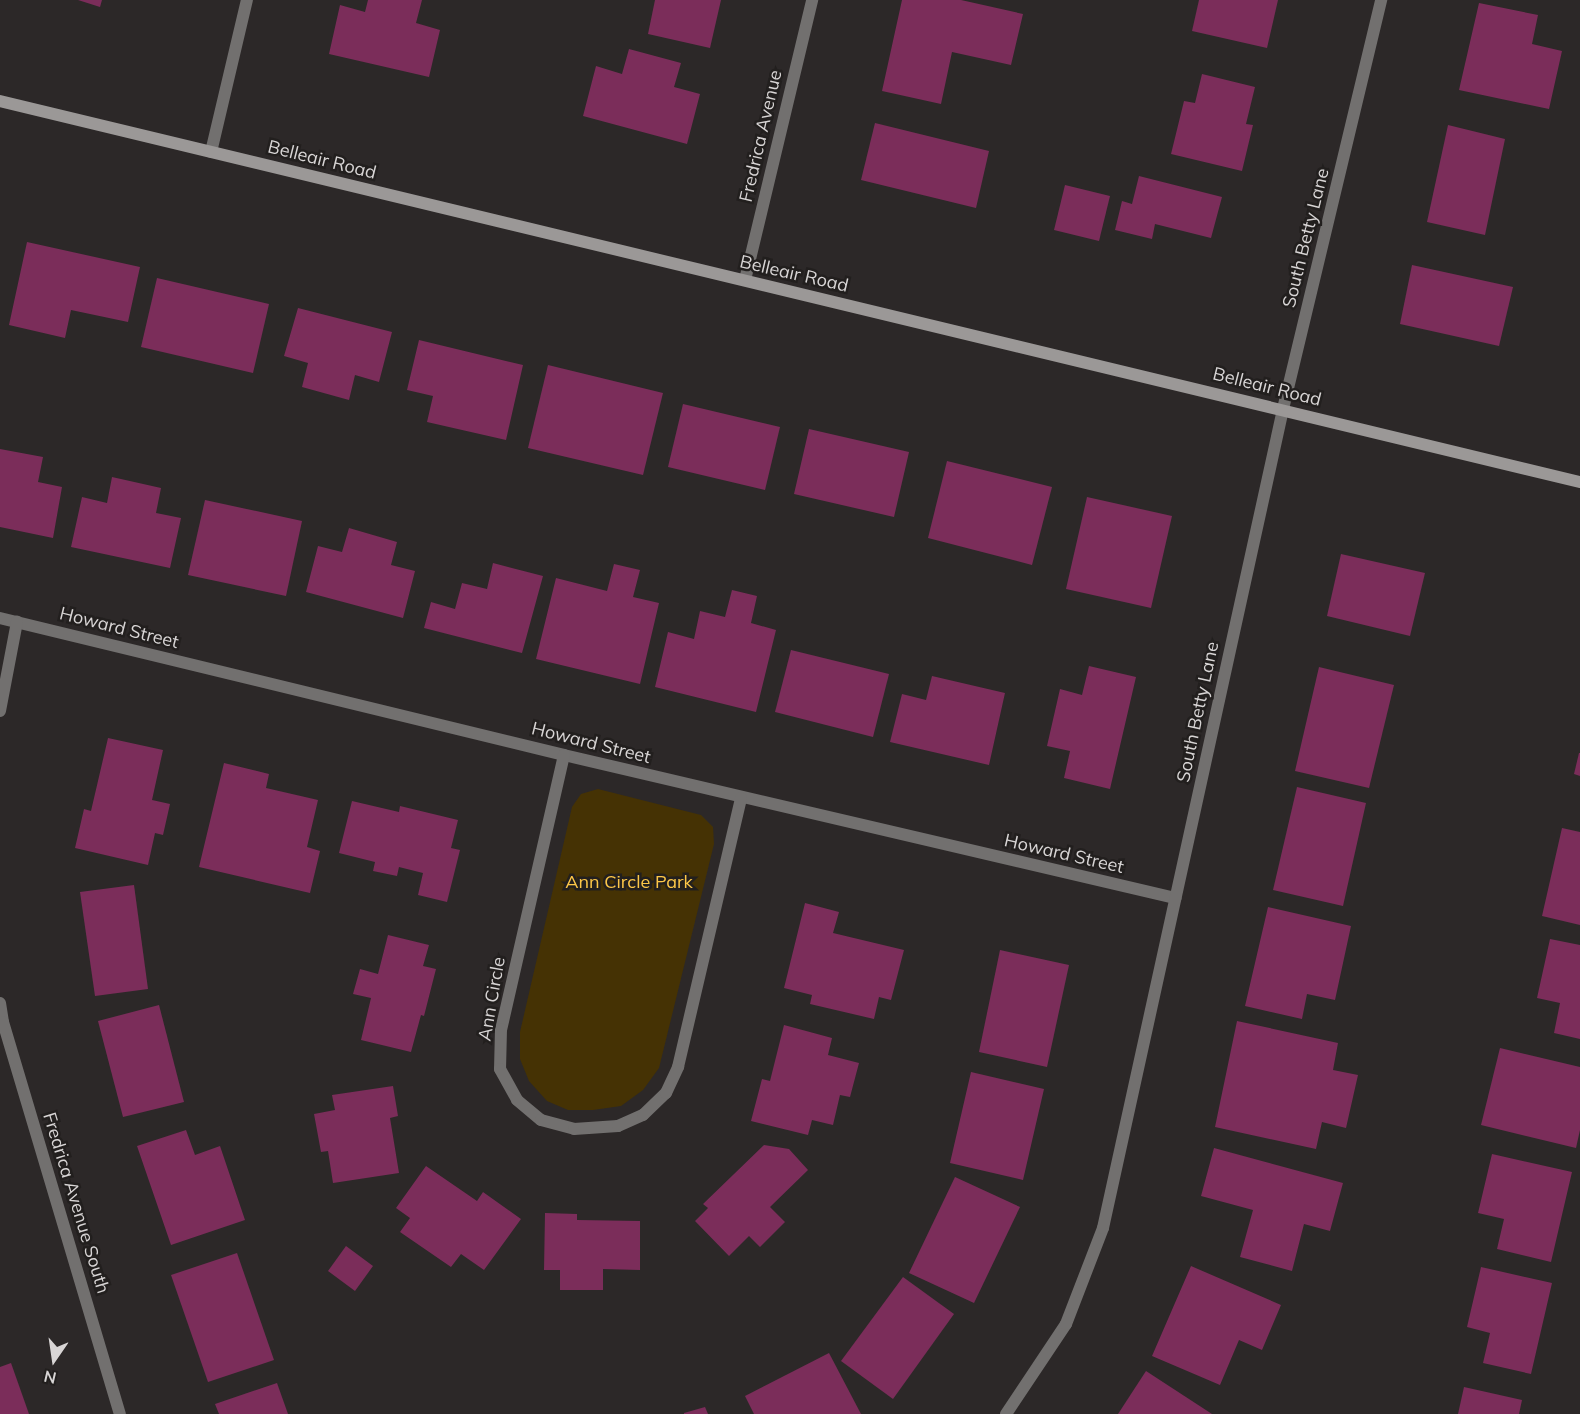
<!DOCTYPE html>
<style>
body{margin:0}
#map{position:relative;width:1580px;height:1414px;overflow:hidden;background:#2c2828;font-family:Mulish,sans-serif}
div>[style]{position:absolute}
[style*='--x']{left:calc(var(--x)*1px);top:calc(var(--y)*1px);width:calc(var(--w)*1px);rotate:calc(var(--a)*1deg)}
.green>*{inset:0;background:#453204}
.building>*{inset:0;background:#7b2d5a}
.street>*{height:12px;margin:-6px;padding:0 6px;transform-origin:6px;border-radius:6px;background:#72706f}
.secondary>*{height:12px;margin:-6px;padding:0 6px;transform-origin:6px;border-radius:6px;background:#9b9897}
span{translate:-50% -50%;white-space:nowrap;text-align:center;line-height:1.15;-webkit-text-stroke:5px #221f1e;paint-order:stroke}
.street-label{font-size:18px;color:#d8d5d5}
.park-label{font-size:18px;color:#fdc748}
.north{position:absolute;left:24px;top:1330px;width:60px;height:60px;-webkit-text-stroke:4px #221f1e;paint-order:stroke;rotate:193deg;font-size:16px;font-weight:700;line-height:24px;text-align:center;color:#d8d5d5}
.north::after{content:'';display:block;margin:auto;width:21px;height:27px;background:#d8d5d5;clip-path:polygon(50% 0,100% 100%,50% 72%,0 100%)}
</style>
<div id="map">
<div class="green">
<i style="clip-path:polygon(598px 789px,701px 815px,713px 827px,714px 844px,659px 1068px,643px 1090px,621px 1106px,593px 1110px,568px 1110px,547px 1101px,529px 1081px,520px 1059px,520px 1032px,572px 807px,581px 794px)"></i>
</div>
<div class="building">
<i style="clip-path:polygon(78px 0,102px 0,100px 7px)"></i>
<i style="clip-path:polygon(368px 0,422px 0,416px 23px,440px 30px,429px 77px,329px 54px,340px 5px,365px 12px)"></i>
<i style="clip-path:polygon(655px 0,721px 0,710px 48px,648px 34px)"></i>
<i style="clip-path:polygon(902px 0,961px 0,1023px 14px,1011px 65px,952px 52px,941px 104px,882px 91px)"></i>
<i style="clip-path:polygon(1199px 0,1278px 0,1267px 48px,1192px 31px)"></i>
<i style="clip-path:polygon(1479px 3px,1538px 15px,1532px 44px,1562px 51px,1549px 109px,1459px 90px)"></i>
<i style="clip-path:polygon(629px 49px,681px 63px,674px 87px,700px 94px,687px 144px,583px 116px,596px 66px,622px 74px)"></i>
<i style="clip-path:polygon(1202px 74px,1255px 87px,1246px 124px,1253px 125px,1242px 171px,1171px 154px,1184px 101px,1195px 103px)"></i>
<i style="clip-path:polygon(875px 123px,989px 151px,976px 208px,861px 180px)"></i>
<i style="clip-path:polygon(1448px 125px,1505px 139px,1485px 235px,1427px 222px)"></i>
<i style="clip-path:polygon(1139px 176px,1222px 197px,1211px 238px,1155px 224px,1152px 239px,1115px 230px,1122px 201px,1132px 204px)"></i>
<i style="clip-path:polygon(1065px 185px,1110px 196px,1099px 241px,1054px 230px)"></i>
<i style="clip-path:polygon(27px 242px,140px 267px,128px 322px,71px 310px,65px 338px,9px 325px)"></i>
<i style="clip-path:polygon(1412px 265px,1513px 287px,1499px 346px,1400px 324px)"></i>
<i style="clip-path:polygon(157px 278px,269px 304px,253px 373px,141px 347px)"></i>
<i style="clip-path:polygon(298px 308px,392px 332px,379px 382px,355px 375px,349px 400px,302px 387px,308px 363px,284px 356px)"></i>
<i style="clip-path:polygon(419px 340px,523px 365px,506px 440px,427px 422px,433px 396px,407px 390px)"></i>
<i style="clip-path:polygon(548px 365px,663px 393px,643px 475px,528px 448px)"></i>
<i style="clip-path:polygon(683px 404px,780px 427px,765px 490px,668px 467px)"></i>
<i style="clip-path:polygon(809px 429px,909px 452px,894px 517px,794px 494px)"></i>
<i style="clip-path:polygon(0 449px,43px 457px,38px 482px,62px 487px,53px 538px,0 527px)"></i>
<i style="clip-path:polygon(947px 461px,1052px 487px,1032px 565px,928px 538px)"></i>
<i style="clip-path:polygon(112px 477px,161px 488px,156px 513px,181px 518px,170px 568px,71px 547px,82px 497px,107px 503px)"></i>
<i style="clip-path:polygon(1087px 497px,1172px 516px,1151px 608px,1066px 589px)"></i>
<i style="clip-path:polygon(205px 500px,302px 521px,286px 596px,188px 575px)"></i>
<i style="clip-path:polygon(349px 528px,397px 542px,391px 565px,415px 571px,403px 618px,306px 592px,318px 546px,342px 552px)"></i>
<i style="clip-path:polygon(1341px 554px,1425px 573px,1410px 636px,1327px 616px)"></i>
<i style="clip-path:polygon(493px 563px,543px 576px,522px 653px,424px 628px,431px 602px,455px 609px,462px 583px,487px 589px)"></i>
<i style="clip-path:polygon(614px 564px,640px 570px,633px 597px,659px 603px,640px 684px,536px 659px,556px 578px,607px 591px)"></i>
<i style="clip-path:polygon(732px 590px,757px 596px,751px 623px,776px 630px,756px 712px,655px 687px,668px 632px,694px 639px,700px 611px,725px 617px)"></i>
<i style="clip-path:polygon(791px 650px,889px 674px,873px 737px,775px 712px)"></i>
<i style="clip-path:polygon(1089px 666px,1136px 677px,1110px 789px,1064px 778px,1070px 751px,1047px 746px,1060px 689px,1082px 695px)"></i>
<i style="clip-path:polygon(1319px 667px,1394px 685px,1369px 788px,1295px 771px)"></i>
<i style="clip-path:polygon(932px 676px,1005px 693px,989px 765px,890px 742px,902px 694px,926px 700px)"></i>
<i style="clip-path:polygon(108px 738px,163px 750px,152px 800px,170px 804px,163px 835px,155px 833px,148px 865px,75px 848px,84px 809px,91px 811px)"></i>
<i style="clip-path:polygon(1579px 753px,1580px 753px,1580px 776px,1574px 774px)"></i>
<i style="clip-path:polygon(224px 763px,269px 774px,266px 788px,318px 800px,307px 847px,320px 851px,310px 893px,199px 867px)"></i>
<i style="clip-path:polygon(1297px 787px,1366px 803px,1343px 906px,1273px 890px)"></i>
<i style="clip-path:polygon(352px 801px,399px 812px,400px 806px,458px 820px,451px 848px,460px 850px,447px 902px,418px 895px,423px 873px,399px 867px,397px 876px,373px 871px,375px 862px,339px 853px)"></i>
<i style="clip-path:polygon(1562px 828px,1580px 832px,1580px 925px,1542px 916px)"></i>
<i style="clip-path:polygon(134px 885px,148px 989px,95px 996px,80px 892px)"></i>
<i style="clip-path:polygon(805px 903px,839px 912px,833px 933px,904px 950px,891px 1000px,879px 997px,874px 1019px,810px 1004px,812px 995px,784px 988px)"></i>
<i style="clip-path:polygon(1268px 907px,1351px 926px,1335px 1000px,1307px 994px,1302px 1019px,1245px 1006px)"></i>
<i style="clip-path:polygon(388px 935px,429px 945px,423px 966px,436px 969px,424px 1016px,421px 1015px,411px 1052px,361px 1040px,371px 998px,353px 994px,360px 969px,378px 974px)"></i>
<i style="clip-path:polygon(1550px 939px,1580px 945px,1580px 1039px,1554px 1033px,1560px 1003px,1537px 998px)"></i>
<i style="clip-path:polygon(1000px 950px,1069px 965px,1047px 1067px,979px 1052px)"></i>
<i style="clip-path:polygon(159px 1005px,184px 1102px,123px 1117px,98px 1021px)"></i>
<i style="clip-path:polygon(1237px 1021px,1338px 1043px,1333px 1070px,1358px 1075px,1346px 1128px,1322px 1122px,1316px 1149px,1215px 1127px)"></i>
<i style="clip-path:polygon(784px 1025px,832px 1038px,828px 1055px,859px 1063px,850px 1097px,840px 1095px,833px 1125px,812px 1120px,808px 1135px,751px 1121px,762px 1079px,770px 1081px)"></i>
<i style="clip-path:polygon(1500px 1048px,1580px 1067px,1580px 1130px,1576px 1148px,1481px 1125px)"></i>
<i style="clip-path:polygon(971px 1072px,1044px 1089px,1023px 1180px,950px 1163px)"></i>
<i style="clip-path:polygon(393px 1086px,398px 1116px,390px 1118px,399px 1173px,333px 1183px,328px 1151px,321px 1152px,314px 1114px,335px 1110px,332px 1095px)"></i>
<i style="clip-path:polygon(186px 1130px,195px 1155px,220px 1146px,245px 1220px,171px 1245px,137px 1146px)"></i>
<i style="clip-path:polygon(764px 1145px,789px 1149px,808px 1170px,770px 1207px,785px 1222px,760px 1247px,749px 1236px,729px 1256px,695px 1221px,708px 1208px,703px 1204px)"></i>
<i style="clip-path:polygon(1214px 1148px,1343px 1183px,1330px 1231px,1304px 1224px,1292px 1271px,1240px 1257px,1253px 1210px,1201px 1196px)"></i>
<i style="clip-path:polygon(1492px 1154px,1572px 1172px,1551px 1262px,1497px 1249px,1504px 1219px,1478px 1213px)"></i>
<i style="clip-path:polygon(426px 1166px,477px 1201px,483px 1192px,521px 1219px,484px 1270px,461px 1254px,451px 1267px,400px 1232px,410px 1218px,396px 1208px)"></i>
<i style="clip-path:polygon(955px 1177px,1020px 1207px,974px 1303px,909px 1273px)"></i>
<i style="clip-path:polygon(545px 1213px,577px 1214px,577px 1220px,640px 1221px,640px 1270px,603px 1269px,603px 1290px,560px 1290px,560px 1270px,544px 1270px)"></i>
<i style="clip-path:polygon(346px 1246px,373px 1266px,355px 1291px,328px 1271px)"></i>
<i style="clip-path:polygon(237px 1253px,274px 1360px,208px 1382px,171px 1275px)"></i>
<i style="clip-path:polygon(1191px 1266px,1281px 1305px,1262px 1350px,1239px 1340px,1220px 1385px,1152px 1356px)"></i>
<i style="clip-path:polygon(1481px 1267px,1552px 1283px,1531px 1374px,1483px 1363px,1490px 1333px,1467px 1327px)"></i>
<i style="clip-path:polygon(903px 1277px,954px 1314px,893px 1399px,841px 1361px)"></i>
<i style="clip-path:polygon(829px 1353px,861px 1414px,754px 1414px,745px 1396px)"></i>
<i style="clip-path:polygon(11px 1363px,29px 1414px,0 1414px,0 1367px)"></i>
<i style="clip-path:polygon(1146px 1371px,1212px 1414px,1118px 1414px)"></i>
<i style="clip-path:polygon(277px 1383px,288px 1414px,219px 1414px,215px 1404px)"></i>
<i style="clip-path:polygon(1464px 1387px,1522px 1400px,1519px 1414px,1458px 1414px)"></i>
<i style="clip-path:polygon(705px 1407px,708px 1414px,684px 1414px,684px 1413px)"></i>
</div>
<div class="street">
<i style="--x:211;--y:152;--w:156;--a:-76.7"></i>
<i style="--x:745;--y:280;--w:288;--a:-76.5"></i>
<i style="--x:0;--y:618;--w:580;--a:13.65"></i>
<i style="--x:564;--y:755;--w:628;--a:13.17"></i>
<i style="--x:0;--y:711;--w:91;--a:-79.2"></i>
<i style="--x:564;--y:755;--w:281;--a:102.9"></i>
<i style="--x:501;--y:1029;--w:40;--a:91.4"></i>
<i style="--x:500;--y:1069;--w:35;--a:61"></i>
<i style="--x:517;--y:1100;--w:31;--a:40"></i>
<i style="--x:541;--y:1120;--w:34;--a:15"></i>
<i style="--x:574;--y:1129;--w:44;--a:-3.9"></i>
<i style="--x:618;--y:1126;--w:27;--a:-24"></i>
<i style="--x:643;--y:1115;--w:32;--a:-44"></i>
<i style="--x:666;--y:1093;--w:29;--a:-65"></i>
<i style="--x:678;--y:1067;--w:276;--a:-76.8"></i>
<i style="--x:0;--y:1003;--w:19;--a:81"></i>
<i style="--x:3;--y:1022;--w:409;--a:73.4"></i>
<i style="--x:1006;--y:1414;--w:108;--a:-56.3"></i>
<i style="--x:1066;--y:1324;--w:103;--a:-68.9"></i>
<i style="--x:1103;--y:1228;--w:839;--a:-77.6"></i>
<i style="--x:1283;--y:409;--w:421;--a:-76.5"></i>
</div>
<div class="secondary">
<i style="--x:0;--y:101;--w:1625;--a:13.56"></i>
</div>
<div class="street-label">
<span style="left:761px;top:136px;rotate:-77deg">Fredrica Avenue</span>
<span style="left:322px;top:160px;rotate:14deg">Belleair Road</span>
<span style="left:1306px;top:238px;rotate:-76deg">South Betty Lane</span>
<span style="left:794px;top:274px;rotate:13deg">Belleair Road</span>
<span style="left:1267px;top:387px;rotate:14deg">Belleair Road</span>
<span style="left:119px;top:628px;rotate:14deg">Howard Street</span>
<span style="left:1198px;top:712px;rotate:-78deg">South Betty Lane</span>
<span style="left:591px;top:743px;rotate:14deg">Howard Street</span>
<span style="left:1064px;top:854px;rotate:13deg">Howard Street</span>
<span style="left:492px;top:999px;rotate:-80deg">Ann Circle</span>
<span style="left:76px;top:1203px;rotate:73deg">Fredrica Avenue South</span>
</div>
<div class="park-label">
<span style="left:629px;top:882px">Ann Circle Park</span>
</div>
<div class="north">N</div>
</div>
